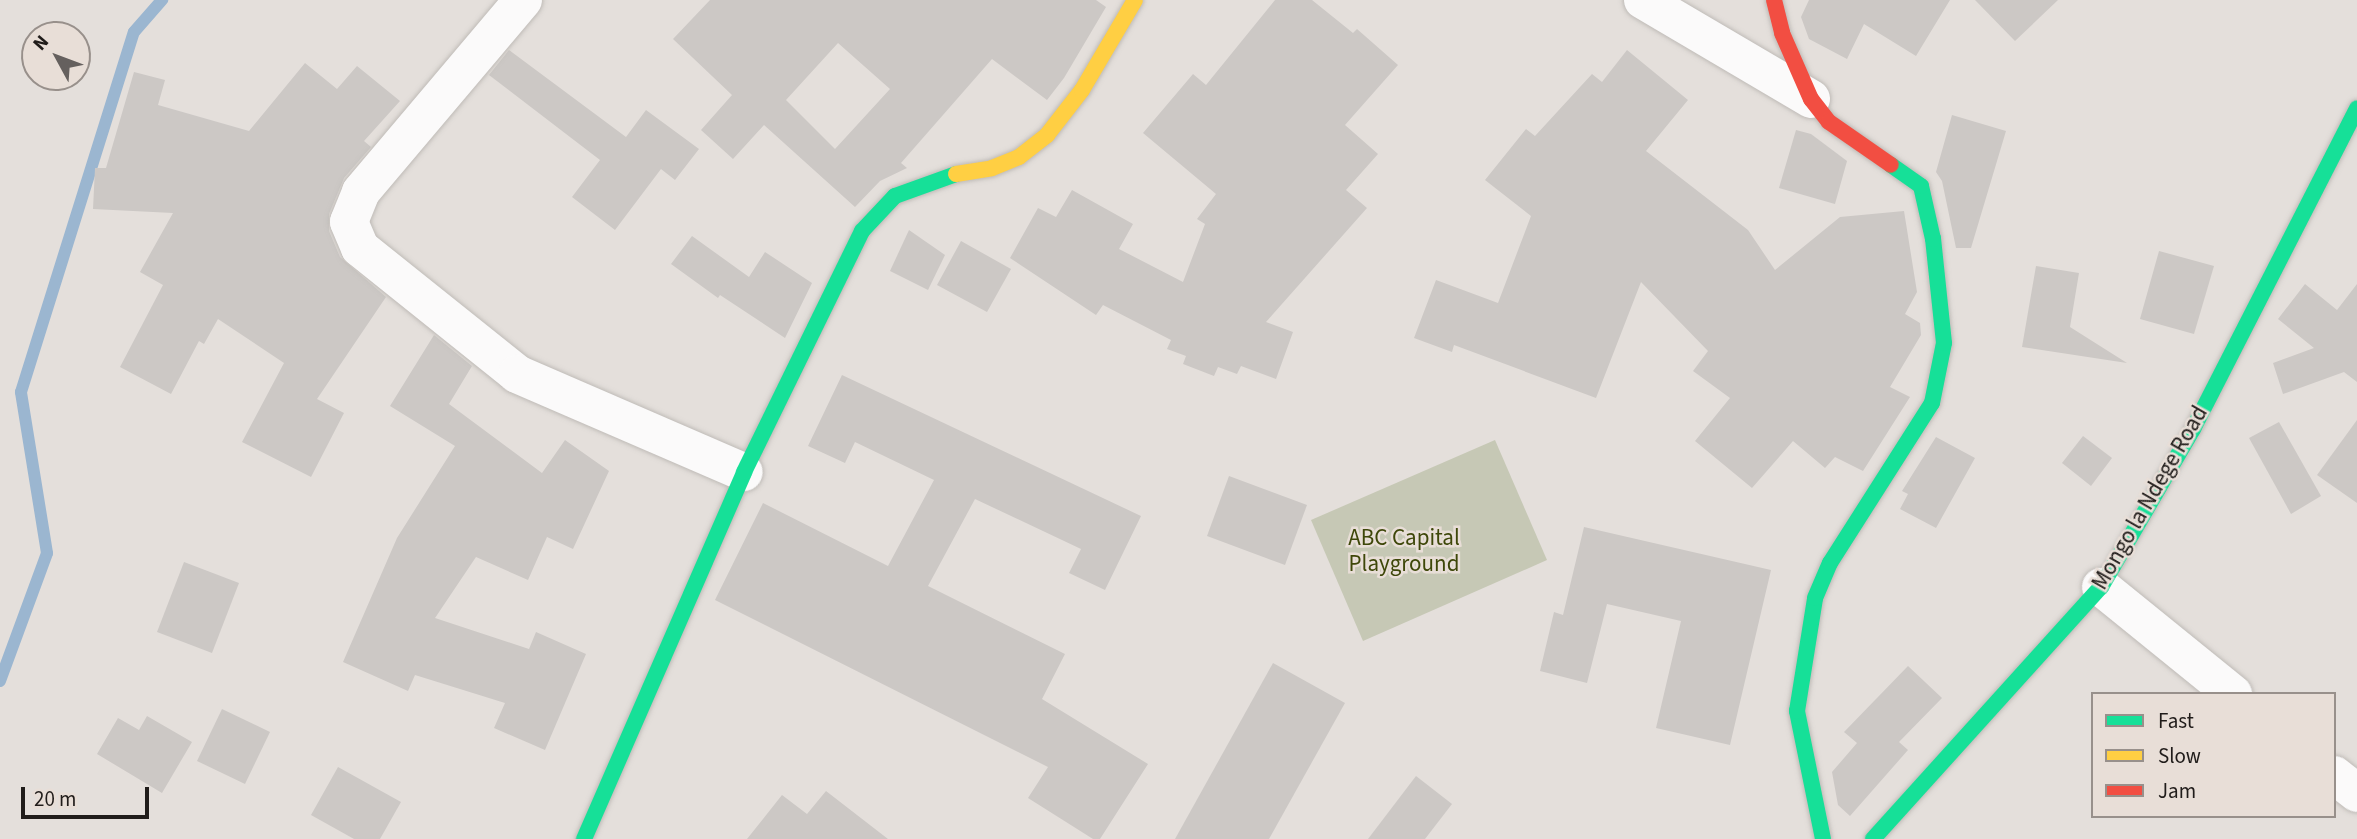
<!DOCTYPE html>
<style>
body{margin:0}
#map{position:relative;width:2357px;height:839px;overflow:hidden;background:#e4dfdb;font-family:"Source Sans 3",sans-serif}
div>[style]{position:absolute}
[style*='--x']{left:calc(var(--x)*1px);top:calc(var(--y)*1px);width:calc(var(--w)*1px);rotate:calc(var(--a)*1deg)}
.green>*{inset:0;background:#c6c8b5}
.stream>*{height:12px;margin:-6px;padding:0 6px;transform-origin:6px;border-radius:6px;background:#9bb6d0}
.building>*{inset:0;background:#ccc8c5}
.roads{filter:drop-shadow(0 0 2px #bfbbb7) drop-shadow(0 0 2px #bfbbb7)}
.street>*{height:38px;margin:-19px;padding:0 19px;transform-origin:19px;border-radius:19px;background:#fbfafa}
.fast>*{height:16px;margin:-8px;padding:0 8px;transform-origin:8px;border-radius:8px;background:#16e098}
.slow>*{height:16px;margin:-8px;padding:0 8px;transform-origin:8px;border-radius:8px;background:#ffcf43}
.jam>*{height:16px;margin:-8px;padding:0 8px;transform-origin:8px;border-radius:8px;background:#f24e42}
span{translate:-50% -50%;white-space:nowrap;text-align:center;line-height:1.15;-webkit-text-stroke:5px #e8ded7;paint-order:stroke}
.street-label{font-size:23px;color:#201c1a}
.park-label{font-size:23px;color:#3e4709}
.legend{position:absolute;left:2091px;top:692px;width:245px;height:126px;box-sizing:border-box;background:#e8ded7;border:2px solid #98908b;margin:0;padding:9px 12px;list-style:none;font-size:21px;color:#201c1a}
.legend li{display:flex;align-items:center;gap:14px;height:35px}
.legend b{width:35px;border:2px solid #98908b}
.north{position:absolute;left:21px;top:21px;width:70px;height:70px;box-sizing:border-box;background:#e8ded7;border:2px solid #98908b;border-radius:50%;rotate:311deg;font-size:19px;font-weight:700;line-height:28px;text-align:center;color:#201c1a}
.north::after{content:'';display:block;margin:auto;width:24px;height:32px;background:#65605e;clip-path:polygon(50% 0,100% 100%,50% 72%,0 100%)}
.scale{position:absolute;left:21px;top:787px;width:128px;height:32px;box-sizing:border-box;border:4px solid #201c1a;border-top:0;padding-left:9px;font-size:21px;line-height:24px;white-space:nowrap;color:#201c1a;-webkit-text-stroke:5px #e8ded7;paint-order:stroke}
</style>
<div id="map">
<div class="green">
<i style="clip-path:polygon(1495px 440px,1547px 560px,1363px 641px,1311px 520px)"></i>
</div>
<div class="stream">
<i style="--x:0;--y:681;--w:136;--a:-69.8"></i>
<i style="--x:47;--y:553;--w:163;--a:-99.2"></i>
<i style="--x:21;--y:392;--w:377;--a:-72.6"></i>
<i style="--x:134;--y:32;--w:43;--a:-48.8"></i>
</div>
<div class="building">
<i style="clip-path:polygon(evenodd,710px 0,1096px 0,1106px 7px,1064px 78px,1047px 100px,992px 59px,901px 163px,907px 168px,880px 181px,855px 207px,764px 125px,733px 159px,701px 130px,732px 95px,673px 39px,710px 0,838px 43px,890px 89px,835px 149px,786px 100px,838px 43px)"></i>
<i style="clip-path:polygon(1275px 0,1312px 0,1353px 33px,1357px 29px,1398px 65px,1345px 125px,1378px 154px,1346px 190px,1367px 208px,1266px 322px,1293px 332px,1276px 379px,1241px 366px,1237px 374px,1218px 367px,1214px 376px,1183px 364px,1186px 356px,1167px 349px,1171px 340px,1103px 305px,1096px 315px,1010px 258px,1038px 208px,1056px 217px,1072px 190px,1133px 224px,1119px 249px,1183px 282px,1205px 224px,1197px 219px,1216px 194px,1143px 133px,1193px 74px,1206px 85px)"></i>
<i style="clip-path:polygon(1809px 0,1950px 0,1916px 56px,1864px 24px,1847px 59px,1809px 39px,1801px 17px)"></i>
<i style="clip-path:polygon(1975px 0,2058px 0,2015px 41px)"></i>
<i style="clip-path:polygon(509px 50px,626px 137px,646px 110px,699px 149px,675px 180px,661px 169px,615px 230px,572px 197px,600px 160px,489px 75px)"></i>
<i style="clip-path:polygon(1627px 50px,1688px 100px,1646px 151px,1748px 230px,1775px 270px,1840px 217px,1904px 211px,1917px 292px,1905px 314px,1920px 323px,1921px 335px,1890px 387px,1910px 397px,1863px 471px,1835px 457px,1825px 468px,1793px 441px,1752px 488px,1695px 441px,1730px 398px,1693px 371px,1708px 351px,1641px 282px,1596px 398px,1454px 345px,1452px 352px,1414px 338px,1436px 280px,1498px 303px,1531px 216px,1485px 180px,1526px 129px,1535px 136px,1592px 74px,1602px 82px)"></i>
<i style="clip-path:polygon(305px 63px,337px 89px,357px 66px,400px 101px,364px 141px,371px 147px,344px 178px,329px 214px,329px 231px,340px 257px,386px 297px,317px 399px,344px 413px,311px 477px,242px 442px,284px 363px,218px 319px,204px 344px,199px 341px,171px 394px,120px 367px,163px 285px,140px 272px,173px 213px,93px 209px,95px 168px,106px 168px,134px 72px,165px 80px,158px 105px,249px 131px)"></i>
<i style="clip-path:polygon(1952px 115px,2006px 131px,1971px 248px,1956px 248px,1942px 181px,1936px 172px)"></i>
<i style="clip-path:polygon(1796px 130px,1811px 134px,1847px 161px,1835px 204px,1779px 188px)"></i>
<i style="clip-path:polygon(909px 230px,945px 255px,928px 290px,890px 271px)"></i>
<i style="clip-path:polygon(692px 236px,749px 277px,765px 252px,812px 283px,785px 338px,720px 295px,718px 298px,671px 264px)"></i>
<i style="clip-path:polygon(961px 241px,1011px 269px,987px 312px,937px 285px)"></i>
<i style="clip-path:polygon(2159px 251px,2214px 266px,2194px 334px,2140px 319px)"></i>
<i style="clip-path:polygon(2036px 266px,2079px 273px,2070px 327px,2127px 363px,2022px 347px)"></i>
<i style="clip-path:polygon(2305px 284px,2337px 310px,2357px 284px,2357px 382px,2344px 372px,2283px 394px,2273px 363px,2314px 348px,2278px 319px)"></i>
<i style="clip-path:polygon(434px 335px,472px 366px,449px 404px,542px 473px,565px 440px,609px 471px,573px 549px,547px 537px,528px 580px,476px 557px,435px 618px,529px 649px,536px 632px,586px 654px,545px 750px,494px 728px,505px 703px,415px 675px,408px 691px,343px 662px,397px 538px,455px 446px,390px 406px)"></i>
<i style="clip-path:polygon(842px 375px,1141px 516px,1105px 590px,1069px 573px,1081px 549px,975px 499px,928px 586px,1065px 654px,1042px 699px,1148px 764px,1100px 839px,1093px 839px,1028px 798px,1048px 767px,715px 600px,763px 503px,888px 566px,934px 480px,855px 442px,845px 463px,808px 446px)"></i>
<i style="clip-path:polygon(2357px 420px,2357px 503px,2317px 475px)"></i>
<i style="clip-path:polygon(2279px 422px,2321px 496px,2291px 514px,2249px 438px)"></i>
<i style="clip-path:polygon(2083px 436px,2112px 458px,2091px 486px,2062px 463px)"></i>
<i style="clip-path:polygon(1936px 437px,1975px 458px,1936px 528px,1900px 509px,1908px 494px,1902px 491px)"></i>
<i style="clip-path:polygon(1229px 476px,1307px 505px,1285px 565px,1207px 536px)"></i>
<i style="clip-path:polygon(1584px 527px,1771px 570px,1730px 745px,1656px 728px,1681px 621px,1607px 604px,1587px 683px,1540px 671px,1554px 612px,1563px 615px)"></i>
<i style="clip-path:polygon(184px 562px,239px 583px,212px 653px,157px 632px)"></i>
<i style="clip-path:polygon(1273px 663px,1345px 703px,1269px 839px,1175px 839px)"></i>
<i style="clip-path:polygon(1908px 666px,1942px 698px,1899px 742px,1908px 750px,1850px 816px,1838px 805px,1832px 772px,1857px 743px,1844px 732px)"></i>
<i style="clip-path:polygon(222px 709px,270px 732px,245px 784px,197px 761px)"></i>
<i style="clip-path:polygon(147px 716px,192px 742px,162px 793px,97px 754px,118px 718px,139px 730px)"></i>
<i style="clip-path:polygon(338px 767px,401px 802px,380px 839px,354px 839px,311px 815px)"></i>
<i style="clip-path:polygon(1416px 776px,1452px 804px,1425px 839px,1368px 839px)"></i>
<i style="clip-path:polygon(826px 791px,888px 839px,747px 839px,782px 795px,807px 814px)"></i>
</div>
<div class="roads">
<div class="street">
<i style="--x:523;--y:0;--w:251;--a:130.2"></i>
<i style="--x:361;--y:192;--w:32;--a:112"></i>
<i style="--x:349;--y:222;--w:28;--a:67"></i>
<i style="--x:360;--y:248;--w:201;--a:38.7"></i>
<i style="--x:517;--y:374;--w:247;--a:23.4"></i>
<i style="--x:1643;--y:0;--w:195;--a:30.5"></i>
<i style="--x:2101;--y:587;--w:170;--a:39"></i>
<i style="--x:2334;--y:775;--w:29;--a:38"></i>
</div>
<div class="fast">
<i style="--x:584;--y:839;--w:400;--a:-66.4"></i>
<i style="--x:744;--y:472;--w:268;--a:-63.9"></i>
<i style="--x:862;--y:231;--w:48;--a:-46.7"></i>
<i style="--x:895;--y:196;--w:65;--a:-19.8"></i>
<i style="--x:1823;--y:839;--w:131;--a:-101.5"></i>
<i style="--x:1797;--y:711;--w:114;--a:-80.9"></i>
<i style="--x:1815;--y:598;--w:38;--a:-67"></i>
<i style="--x:1830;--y:563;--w:190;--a:-57.5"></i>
<i style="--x:1932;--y:403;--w:61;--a:-78.7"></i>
<i style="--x:1944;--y:343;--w:105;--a:-96"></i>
<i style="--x:1933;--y:239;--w:54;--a:-102.8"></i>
<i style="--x:1921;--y:186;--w:37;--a:-145"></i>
<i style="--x:1873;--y:839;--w:340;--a:-47.9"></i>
<i style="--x:2101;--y:587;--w:183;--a:-59.8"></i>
<i style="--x:2193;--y:429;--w:360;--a:-62.9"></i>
</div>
<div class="slow">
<i style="--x:956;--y:174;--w:36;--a:-9"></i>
<i style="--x:992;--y:168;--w:29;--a:-22"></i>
<i style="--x:1019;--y:157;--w:36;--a:-38"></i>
<i style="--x:1047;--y:135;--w:57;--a:-52.1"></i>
<i style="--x:1082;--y:90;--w:104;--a:-59.5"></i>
</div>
<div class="jam">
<i style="--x:1774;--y:0;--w:34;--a:76"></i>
<i style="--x:1782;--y:33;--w:72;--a:66.3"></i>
<i style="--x:1811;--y:99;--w:29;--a:52"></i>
<i style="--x:1829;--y:122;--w:75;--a:34.7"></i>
</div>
</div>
<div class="street-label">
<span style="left:2150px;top:498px;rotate:-60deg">Mongo la Ndege Road</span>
</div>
<div class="park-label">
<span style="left:1404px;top:551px">ABC Capital<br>Playground</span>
</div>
<ul class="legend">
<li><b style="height:9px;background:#16e098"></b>Fast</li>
<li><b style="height:9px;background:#ffcf43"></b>Slow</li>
<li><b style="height:9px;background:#f24e42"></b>Jam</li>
</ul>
<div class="north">N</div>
<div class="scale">20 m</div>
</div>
